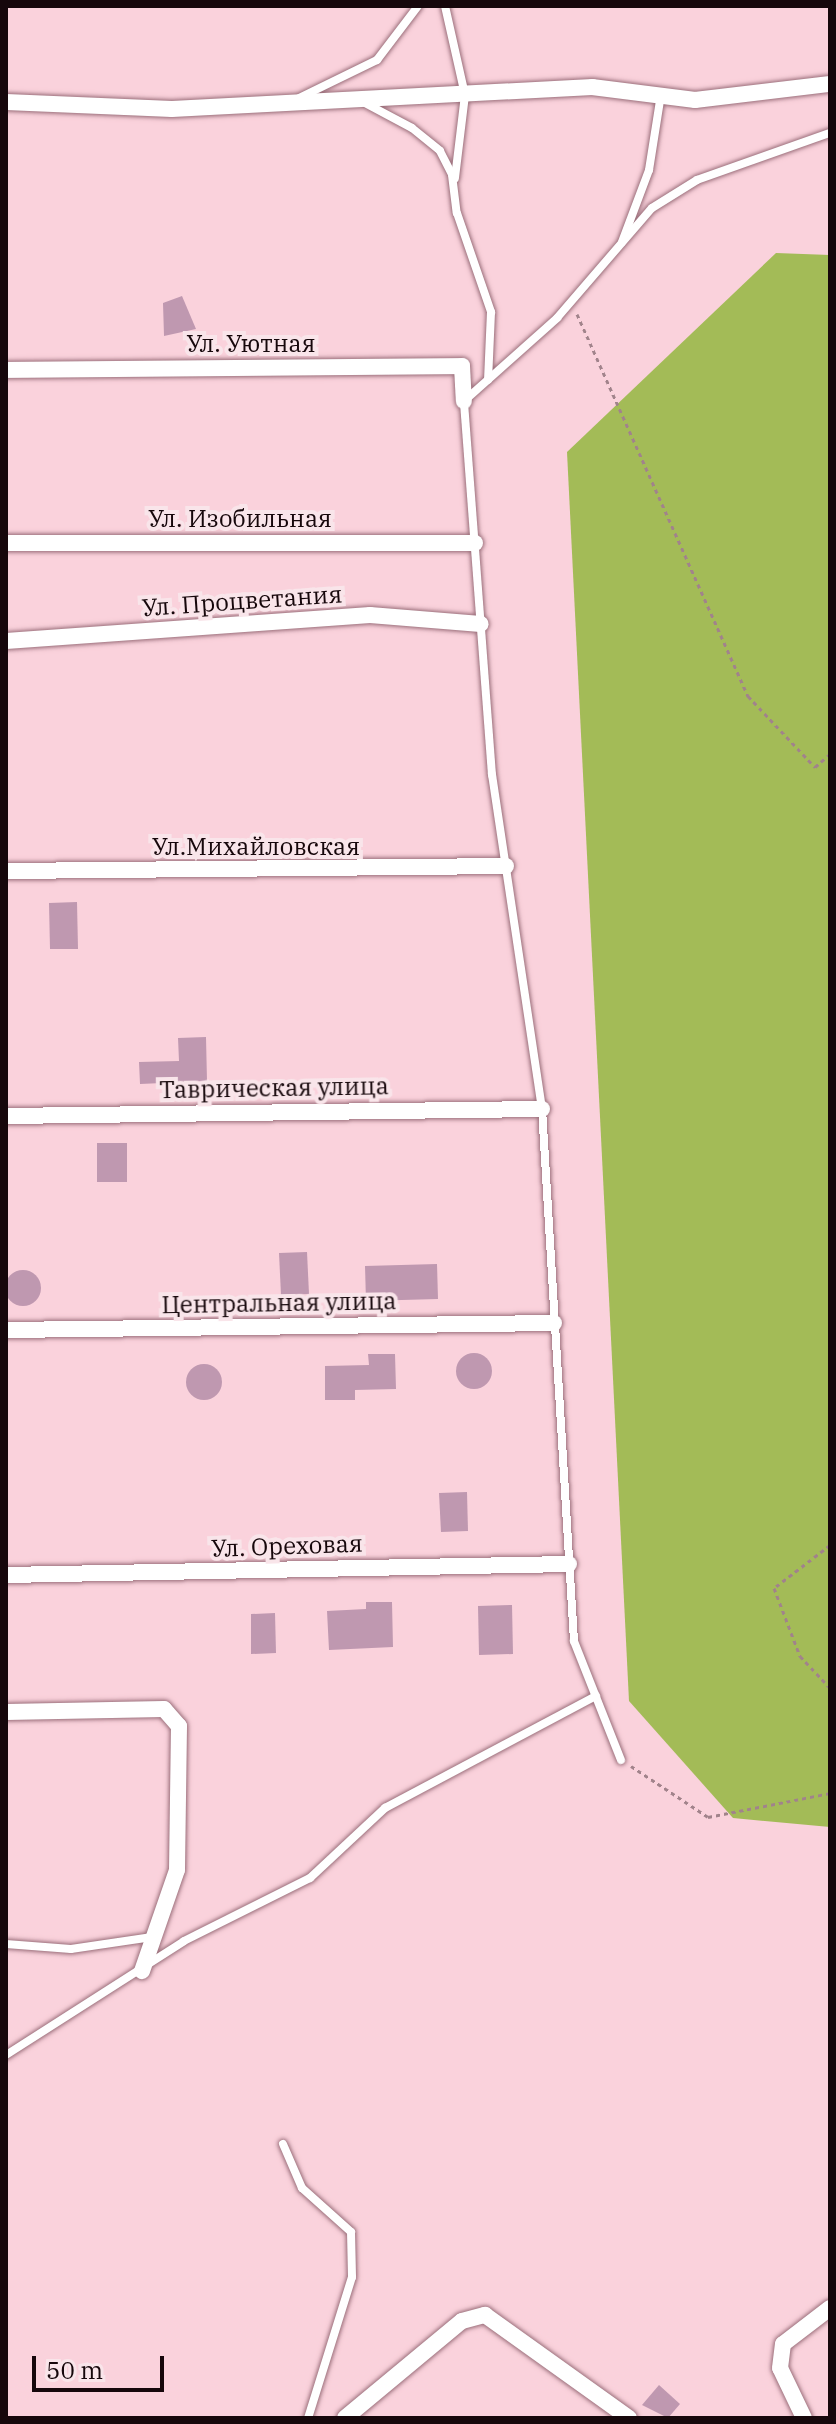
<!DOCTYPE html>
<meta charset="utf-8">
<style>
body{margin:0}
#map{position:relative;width:836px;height:2424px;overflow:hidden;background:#fad2dc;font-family:"IBM Plex Serif",serif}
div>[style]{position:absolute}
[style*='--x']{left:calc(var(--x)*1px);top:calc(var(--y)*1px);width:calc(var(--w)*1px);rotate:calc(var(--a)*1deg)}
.forest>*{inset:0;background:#a3bb57}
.building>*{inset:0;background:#bf98b0}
.round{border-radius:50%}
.path>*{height:3px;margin-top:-1.5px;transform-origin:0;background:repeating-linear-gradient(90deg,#a1838b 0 4px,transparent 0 8px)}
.roads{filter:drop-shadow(0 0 2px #9b6f7b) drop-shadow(0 0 2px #9b6f7b)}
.service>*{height:8px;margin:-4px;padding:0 4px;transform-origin:4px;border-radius:4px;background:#fff}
.minor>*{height:16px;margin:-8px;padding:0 8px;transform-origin:8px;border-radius:8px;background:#fff}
span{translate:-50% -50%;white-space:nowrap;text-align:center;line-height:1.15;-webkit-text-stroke:8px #f9e5ea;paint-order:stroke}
.street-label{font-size:24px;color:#16070b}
.frame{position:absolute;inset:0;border:8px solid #16070b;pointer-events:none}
.scale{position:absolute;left:32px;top:2356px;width:132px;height:36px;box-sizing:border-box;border:4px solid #16070b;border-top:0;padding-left:10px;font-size:24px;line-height:28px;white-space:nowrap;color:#16070b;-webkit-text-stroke:6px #f9e5ea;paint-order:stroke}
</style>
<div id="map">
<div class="forest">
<i style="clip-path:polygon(776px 253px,830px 255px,830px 1827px,733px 1818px,629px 1701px,567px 452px)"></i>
</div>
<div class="building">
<i style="clip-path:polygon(182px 296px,196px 329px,164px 336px,163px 303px)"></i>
<i style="clip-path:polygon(77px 902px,78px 949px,50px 949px,49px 903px)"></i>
<i style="clip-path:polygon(206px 1037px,207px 1081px,140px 1084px,139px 1062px,179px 1061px,178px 1038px)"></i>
<i style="clip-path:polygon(97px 1143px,127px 1143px,127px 1182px,97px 1182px)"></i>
<i style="clip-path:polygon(307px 1252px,309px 1294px,281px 1295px,279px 1253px)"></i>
<i style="clip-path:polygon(437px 1264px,438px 1299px,366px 1301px,365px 1266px)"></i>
<i class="round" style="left:5px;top:1270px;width:36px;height:36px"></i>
<i class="round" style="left:456px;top:1353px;width:36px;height:36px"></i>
<i style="clip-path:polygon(368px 1354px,395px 1354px,396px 1389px,355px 1390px,355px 1400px,325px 1400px,325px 1366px,369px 1365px)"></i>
<i class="round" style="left:186px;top:1364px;width:36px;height:36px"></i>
<i style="clip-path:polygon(467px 1492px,468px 1531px,441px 1532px,439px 1493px)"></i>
<i style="clip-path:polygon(366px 1602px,392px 1602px,393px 1647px,329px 1650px,327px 1611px,366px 1609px)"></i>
<i style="clip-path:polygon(512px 1605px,513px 1654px,479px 1655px,478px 1606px)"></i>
<i style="clip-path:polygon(275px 1613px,276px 1653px,251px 1654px,251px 1614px)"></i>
<i style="clip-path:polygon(659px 2385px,680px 2404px,668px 2418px,642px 2405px)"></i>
</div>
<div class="path">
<i style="--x:577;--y:314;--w:419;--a:65.9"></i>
<i style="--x:748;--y:696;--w:98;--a:46.7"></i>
<i style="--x:815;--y:767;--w:20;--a:-41"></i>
<i style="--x:830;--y:1545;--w:71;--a:142.5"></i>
<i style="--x:774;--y:1588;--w:73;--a:69.1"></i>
<i style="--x:800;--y:1656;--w:44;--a:46.8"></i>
<i style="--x:631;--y:1766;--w:92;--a:33.5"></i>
<i style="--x:708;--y:1817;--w:124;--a:-11.1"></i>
</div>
<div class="roads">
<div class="service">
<i style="--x:445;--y:6;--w:91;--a:77.3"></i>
<i style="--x:465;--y:95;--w:84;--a:96.9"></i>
<i style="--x:299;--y:98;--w:87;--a:-26"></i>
<i style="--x:377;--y:60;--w:68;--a:-52.8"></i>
<i style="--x:365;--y:103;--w:53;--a:28"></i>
<i style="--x:412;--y:128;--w:36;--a:39"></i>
<i style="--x:440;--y:151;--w:27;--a:63"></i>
<i style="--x:452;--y:175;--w:38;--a:83"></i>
<i style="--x:457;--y:213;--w:105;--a:71"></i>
<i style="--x:491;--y:312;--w:68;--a:92.5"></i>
<i style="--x:622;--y:242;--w:77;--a:-69.4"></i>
<i style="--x:649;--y:170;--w:77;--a:-81"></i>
<i style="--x:621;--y:1760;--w:128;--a:-111.6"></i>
<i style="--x:574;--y:1641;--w:533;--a:-93.44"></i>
<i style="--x:542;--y:1109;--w:338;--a:-98.5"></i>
<i style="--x:492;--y:775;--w:375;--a:-94.3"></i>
<i style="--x:464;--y:401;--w:125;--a:-41.7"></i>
<i style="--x:557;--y:318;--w:145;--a:-49.2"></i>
<i style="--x:652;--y:208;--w:53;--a:-31.9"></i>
<i style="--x:697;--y:180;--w:141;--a:-19.5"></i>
<i style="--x:6;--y:1944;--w:65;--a:4.4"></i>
<i style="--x:71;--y:1949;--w:82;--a:-8.4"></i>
<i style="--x:6;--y:2055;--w:211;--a:-32.6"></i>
<i style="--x:184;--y:1941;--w:141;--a:-26.6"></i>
<i style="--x:310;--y:1878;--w:103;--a:-43"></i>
<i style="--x:385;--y:1808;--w:239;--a:-28"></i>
<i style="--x:283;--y:2144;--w:48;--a:66.6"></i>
<i style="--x:302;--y:2188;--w:66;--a:41.9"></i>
<i style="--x:351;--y:2232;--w:45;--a:88.7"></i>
<i style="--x:352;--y:2277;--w:148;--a:107.3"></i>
</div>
<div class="minor">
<i style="--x:6;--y:102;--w:166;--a:2.4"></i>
<i style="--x:172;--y:109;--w:421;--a:-3"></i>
<i style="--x:592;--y:87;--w:104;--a:7.2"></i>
<i style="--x:695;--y:100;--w:136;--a:-6.8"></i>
<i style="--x:6;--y:370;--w:456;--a:-0.5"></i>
<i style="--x:462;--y:366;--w:35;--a:87"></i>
<i style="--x:6;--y:543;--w:469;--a:0"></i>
<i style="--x:6;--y:641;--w:365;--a:-4.1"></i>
<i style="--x:370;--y:615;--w:111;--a:4.6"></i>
<i style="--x:6;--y:871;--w:500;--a:-0.57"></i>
<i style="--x:6;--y:1116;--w:536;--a:-0.75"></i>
<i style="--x:6;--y:1330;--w:548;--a:-0.73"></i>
<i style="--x:6;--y:1575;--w:563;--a:-1.12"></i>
<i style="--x:6;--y:1712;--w:158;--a:-1.1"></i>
<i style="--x:164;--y:1709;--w:23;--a:49"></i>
<i style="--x:179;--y:1726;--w:144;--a:90.8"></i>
<i style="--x:177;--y:1870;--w:107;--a:109.1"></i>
<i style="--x:345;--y:2418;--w:152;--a:-39.7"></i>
<i style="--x:462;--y:2321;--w:24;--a:-15"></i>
<i style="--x:485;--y:2315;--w:177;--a:35.6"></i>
<i style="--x:804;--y:2418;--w:55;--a:-115.6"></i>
<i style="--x:780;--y:2368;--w:24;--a:-83"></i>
<i style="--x:783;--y:2344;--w:59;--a:-37.5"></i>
</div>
</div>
<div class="street-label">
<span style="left:251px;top:344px">Ул. Уютная</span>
<span style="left:240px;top:519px">Ул. Изобильная</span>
<span style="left:242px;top:601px;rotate:-4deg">Ул. Процветания</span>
<span style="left:256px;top:847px">Ул.Михайловская</span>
<span style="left:274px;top:1088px;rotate:-1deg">Таврическая улица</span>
<span style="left:279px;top:1303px;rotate:-1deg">Центральная улица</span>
<span style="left:287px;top:1546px;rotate:-2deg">Ул. Ореховая</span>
</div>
<div class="frame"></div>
<div class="scale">50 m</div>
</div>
